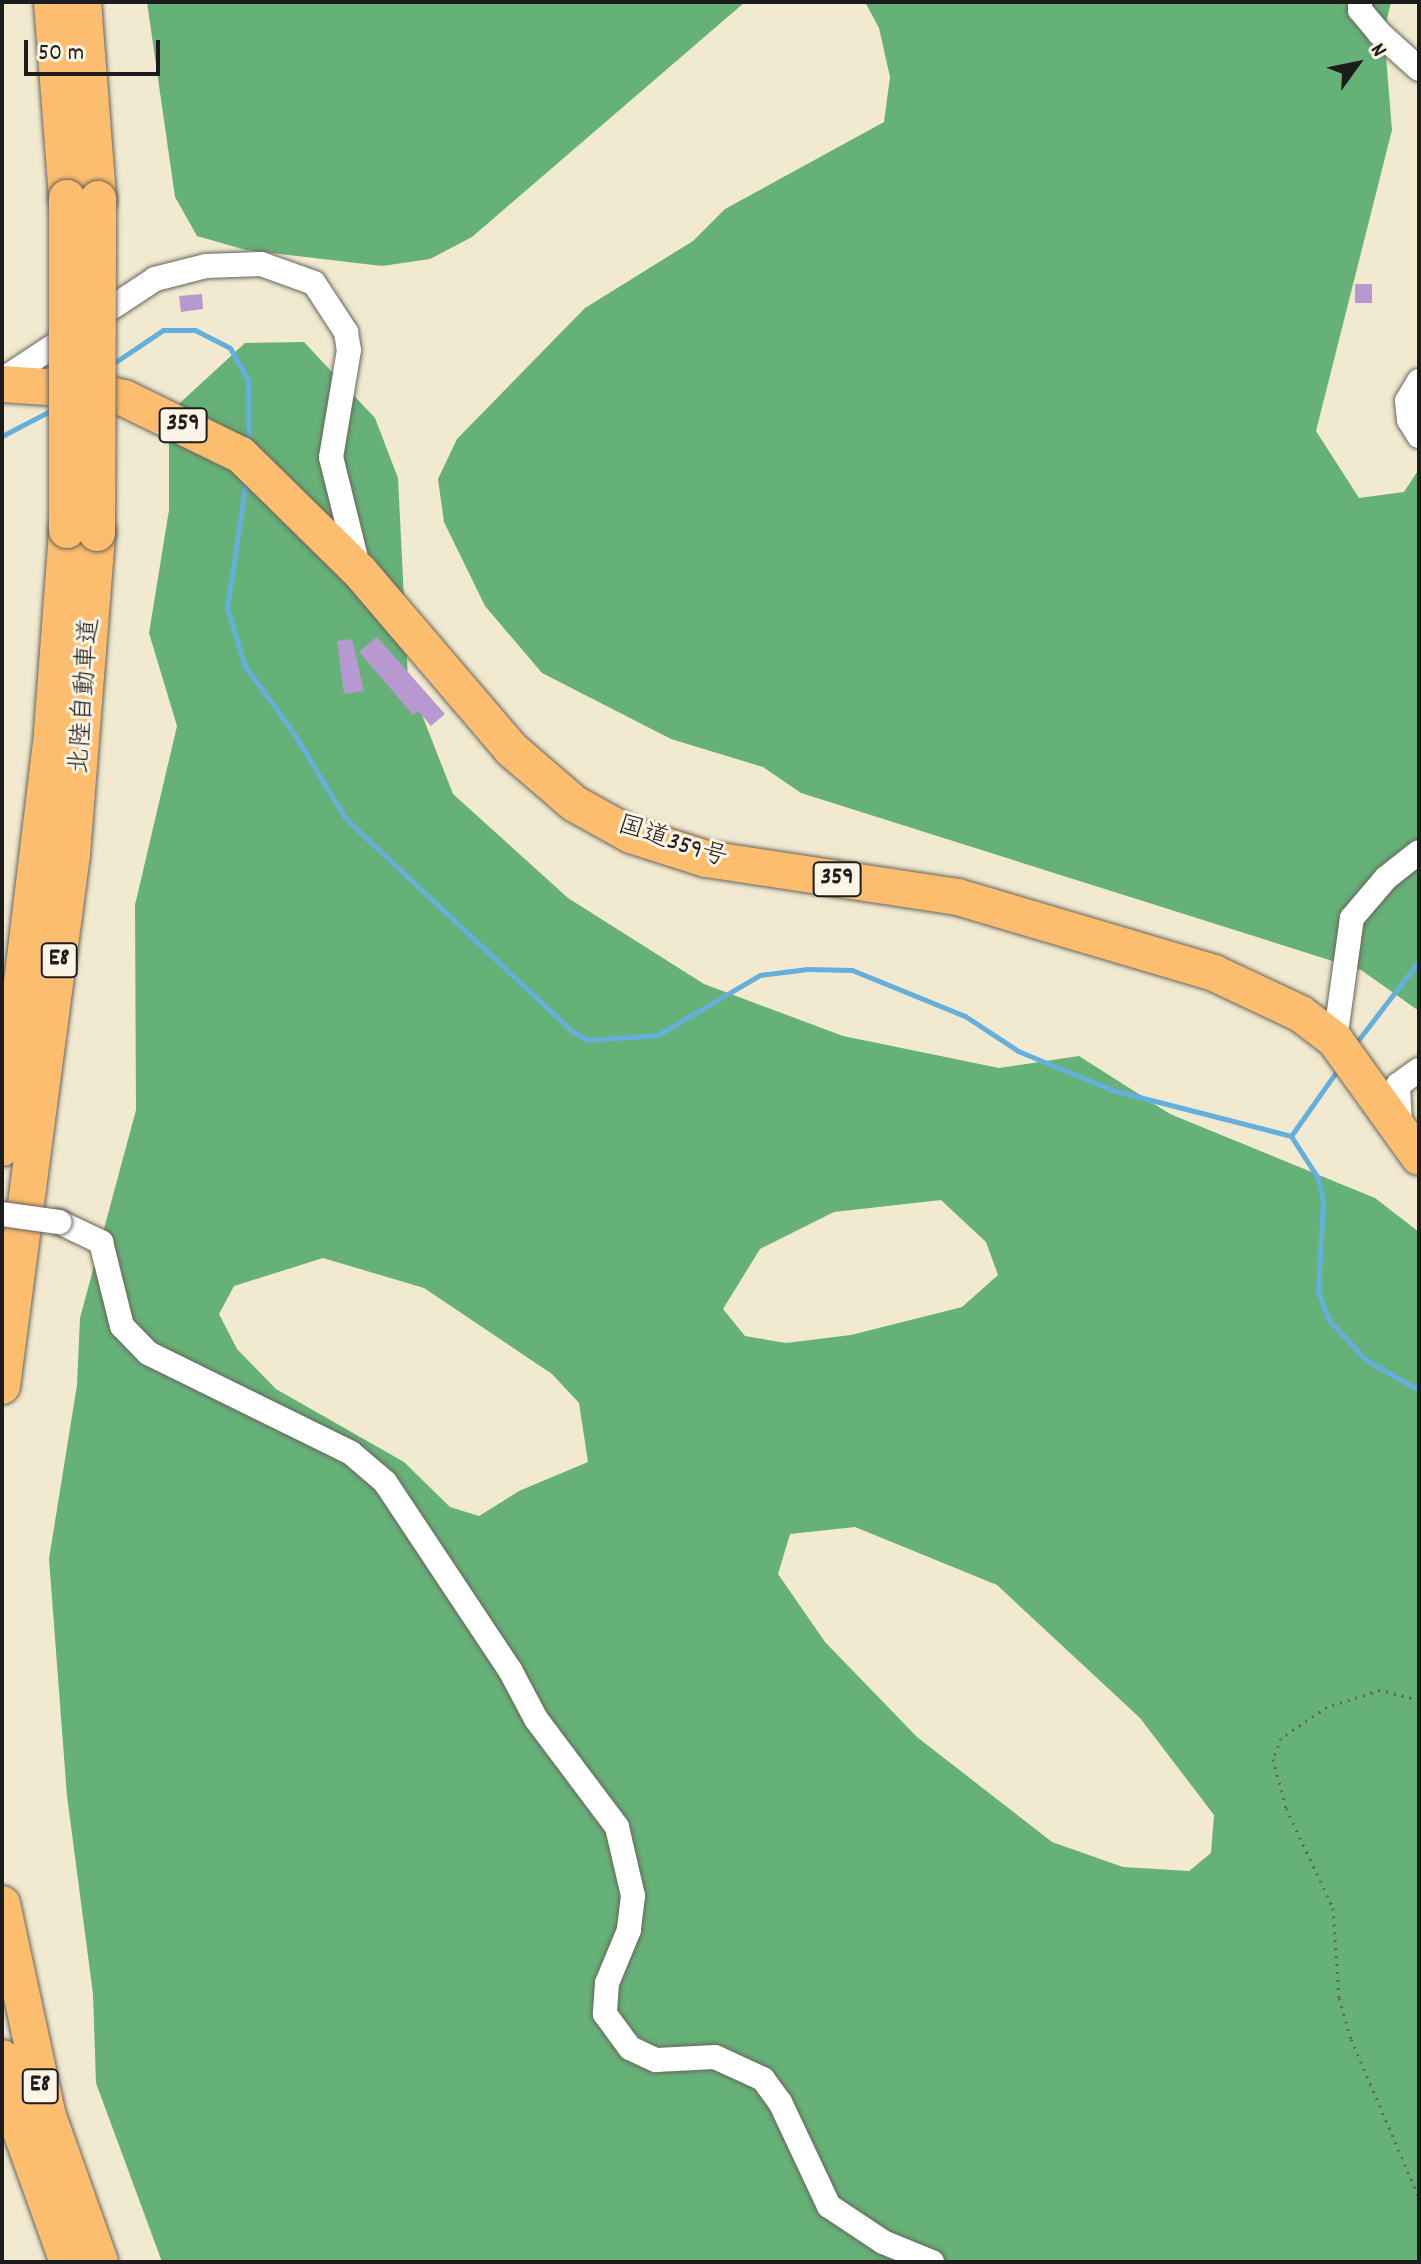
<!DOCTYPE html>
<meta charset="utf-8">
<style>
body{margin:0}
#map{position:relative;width:1421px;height:2264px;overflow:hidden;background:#f1ead0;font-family:Dekko,"Klee One",sans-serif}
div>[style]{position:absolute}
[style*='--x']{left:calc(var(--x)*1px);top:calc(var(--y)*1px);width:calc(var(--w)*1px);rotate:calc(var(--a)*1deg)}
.forest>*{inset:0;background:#66b178}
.stream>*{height:5px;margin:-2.5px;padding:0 2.5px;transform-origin:2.5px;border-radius:2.5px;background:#64afdc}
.building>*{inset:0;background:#b898d0}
.path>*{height:3px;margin-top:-1.5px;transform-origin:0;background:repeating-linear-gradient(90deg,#67645b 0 2px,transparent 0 8px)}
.roads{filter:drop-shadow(0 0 2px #67645b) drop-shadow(0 0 2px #67645b)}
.minor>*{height:24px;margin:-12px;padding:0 12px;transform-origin:12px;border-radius:12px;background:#fff}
.highway>*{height:36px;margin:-18px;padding:0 18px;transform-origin:18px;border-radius:18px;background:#fcbd6f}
.bridges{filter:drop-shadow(0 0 2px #67645b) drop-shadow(0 0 2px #67645b)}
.minor-bridge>*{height:24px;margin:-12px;padding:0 12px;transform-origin:12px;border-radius:12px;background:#fff}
.highway-bridge>*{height:36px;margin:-18px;padding:0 18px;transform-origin:18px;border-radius:18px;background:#fcbd6f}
span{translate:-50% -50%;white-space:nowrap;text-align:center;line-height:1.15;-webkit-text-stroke:6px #fcf5e5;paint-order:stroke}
.shield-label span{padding:2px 6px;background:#fcf5e5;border:2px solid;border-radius:6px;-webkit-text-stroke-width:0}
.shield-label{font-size:24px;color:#1c1c1c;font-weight:700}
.street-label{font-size:26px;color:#1c1c1c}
.frame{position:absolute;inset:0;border:4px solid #1c1c1c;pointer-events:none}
.north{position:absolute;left:1317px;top:24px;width:80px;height:80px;-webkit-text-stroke:6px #fcf5e5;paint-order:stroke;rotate:57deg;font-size:22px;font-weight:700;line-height:32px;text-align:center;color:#1c1c1c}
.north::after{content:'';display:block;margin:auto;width:28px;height:36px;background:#1c1c1c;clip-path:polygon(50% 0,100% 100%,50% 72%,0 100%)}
.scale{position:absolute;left:24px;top:40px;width:136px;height:36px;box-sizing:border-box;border:4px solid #1c1c1c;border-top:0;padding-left:10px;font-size:24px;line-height:28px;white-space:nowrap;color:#1c1c1c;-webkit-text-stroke:6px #fcf5e5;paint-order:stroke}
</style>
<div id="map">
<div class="forest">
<i style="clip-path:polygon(147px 2px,745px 2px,472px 237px,430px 259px,382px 266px,246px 250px,197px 236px,175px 197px)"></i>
<i style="clip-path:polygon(865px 2px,1391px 2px,1384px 32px,1392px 130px,1316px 431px,1359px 498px,1404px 492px,1419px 469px,1419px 1011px,1361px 970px,801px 793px,763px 767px,671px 739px,542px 673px,485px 606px,444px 522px,438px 479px,457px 439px,585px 308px,693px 241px,725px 209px,884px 122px,890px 77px,879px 28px)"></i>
<i style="clip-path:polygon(evenodd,304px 342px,375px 418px,398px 478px,408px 679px,453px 794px,568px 898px,704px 984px,843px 1036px,999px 1068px,1079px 1056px,1170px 1114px,1375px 1198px,1419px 1232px,1419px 2262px,162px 2262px,96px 2083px,93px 1994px,67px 1796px,49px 1559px,77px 1385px,80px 1318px,136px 1110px,135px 905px,177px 726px,149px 633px,169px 510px,169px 413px,245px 343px,304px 342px,941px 1200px,986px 1242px,998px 1275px,962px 1307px,851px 1335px,786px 1343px,745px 1336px,723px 1309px,760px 1249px,834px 1212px,941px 1200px,304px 342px,323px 1258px,424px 1288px,552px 1374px,579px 1403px,588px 1462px,519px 1491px,479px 1516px,450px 1507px,404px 1462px,276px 1389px,237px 1349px,219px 1314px,234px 1286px,323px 1258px,304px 342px,855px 1527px,997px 1585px,1140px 1718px,1214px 1815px,1211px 1853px,1189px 1871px,1123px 1867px,1052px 1842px,917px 1737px,825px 1642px,778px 1574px,790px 1534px,855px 1527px)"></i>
</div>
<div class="stream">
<i style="--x:111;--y:365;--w:63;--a:-33.9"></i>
<i style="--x:163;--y:330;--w:32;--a:0"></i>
<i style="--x:195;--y:330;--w:39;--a:27"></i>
<i style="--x:230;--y:348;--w:38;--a:61"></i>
<i style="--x:248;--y:381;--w:66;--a:89.1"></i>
<i style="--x:2;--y:436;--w:56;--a:-27.5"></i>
<i style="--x:246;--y:480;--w:129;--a:98.4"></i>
<i style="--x:227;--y:608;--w:61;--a:72.8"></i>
<i style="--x:245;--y:666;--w:82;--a:54"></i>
<i style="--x:293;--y:732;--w:100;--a:58.8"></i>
<i style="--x:345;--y:818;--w:313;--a:43.2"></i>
<i style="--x:573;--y:1032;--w:17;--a:28"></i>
<i style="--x:588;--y:1040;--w:70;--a:-4.1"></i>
<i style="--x:658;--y:1035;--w:118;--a:-30.5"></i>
<i style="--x:760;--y:975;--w:48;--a:-7.1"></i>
<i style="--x:808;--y:969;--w:44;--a:1.3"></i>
<i style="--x:852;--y:970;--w:122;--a:22.2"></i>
<i style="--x:965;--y:1016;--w:64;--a:33.4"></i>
<i style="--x:1018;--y:1051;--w:102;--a:22.5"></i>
<i style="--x:1112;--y:1090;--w:185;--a:14.4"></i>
<i style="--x:1291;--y:1136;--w:50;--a:57.3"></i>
<i style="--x:1318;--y:1178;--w:24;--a:78"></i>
<i style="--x:1323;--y:1201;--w:90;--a:93.2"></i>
<i style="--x:1318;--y:1291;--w:30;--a:70"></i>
<i style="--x:1328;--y:1319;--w:56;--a:47.2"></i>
<i style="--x:1366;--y:1360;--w:61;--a:29.5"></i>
<i style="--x:1356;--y:1043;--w:103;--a:-52.5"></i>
<i style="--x:1291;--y:1136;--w:83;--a:-54.8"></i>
</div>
<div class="building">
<i style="clip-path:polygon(1355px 284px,1372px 284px,1372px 303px,1355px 303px)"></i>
<i style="clip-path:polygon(202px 294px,203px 309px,181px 312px,179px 296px)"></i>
<i style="clip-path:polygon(377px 637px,445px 714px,431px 726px,418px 711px,413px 715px,359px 652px)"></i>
<i style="clip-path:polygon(352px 639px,364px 691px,344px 694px,337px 641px)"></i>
</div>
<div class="path">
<i style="--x:1419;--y:1700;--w:40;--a:-165.6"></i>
<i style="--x:1380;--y:1690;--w:56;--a:162.2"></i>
<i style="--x:1327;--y:1707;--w:55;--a:146"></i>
<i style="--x:1281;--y:1738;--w:22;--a:111"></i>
<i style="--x:1273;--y:1759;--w:51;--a:75.1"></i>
<i style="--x:1286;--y:1808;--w:110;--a:64.8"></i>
<i style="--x:1333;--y:1908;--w:90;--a:86.2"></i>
<i style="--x:1339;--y:1998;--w:43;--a:73.7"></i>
<i style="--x:1351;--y:2039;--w:173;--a:66.8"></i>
</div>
<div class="roads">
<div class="minor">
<i style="--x:1360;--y:2;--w:8;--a:90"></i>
<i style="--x:1360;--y:10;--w:30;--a:50"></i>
<i style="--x:1379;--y:33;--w:54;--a:42"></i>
<i style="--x:2;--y:380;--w:183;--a:-33.4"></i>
<i style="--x:155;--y:279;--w:53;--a:-14.3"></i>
<i style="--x:206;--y:266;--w:55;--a:-2.1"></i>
<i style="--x:261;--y:264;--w:56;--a:19.7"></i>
<i style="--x:314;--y:283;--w:59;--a:56.9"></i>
<i style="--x:346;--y:332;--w:18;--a:81"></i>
<i style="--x:349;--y:350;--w:109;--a:99.5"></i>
<i style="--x:331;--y:457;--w:116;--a:76.1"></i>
<i style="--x:1419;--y:381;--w:23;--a:121"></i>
<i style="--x:1407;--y:401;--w:19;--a:84"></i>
<i style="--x:1409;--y:420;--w:19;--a:58"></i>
<i style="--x:1335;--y:1040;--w:123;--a:-82.1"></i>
<i style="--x:1352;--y:918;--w:52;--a:-49.6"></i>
<i style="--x:1386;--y:878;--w:42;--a:-38.2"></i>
<i style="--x:1400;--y:1125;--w:40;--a:-92.9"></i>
<i style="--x:1398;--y:1085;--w:26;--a:-36"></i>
<i style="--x:59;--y:1222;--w:47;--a:25.5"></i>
<i style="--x:101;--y:1242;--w:87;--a:76"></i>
<i style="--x:122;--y:1326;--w:37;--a:46"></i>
<i style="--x:148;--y:1353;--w:226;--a:26.2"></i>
<i style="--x:351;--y:1453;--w:45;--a:40.5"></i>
<i style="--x:385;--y:1482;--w:226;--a:56.4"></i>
<i style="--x:510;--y:1670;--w:55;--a:62"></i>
<i style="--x:536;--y:1719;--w:135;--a:53.1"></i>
<i style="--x:617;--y:1827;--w:71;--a:76.9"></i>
<i style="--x:633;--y:1896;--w:34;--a:97"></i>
<i style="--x:629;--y:1930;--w:57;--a:112.5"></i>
<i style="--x:607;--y:1983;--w:31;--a:94"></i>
<i style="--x:605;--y:2014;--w:42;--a:53.7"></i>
<i style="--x:630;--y:2048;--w:29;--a:25"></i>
<i style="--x:656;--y:2060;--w:59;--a:-2.9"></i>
<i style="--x:715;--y:2057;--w:53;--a:24.6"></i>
<i style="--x:763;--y:2079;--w:29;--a:54"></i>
<i style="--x:780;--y:2102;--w:115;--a:64.8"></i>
<i style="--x:829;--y:2206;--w:65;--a:33.7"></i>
<i style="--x:883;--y:2242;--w:53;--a:22.2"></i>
</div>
<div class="highway">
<i style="--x:52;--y:2;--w:197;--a:85.6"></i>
<i style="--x:83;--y:2;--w:198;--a:85.6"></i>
<i style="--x:2;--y:384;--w:89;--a:3.9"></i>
<i style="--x:91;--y:390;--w:34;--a:14"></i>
<i style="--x:124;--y:398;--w:130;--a:26"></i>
<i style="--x:241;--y:455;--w:167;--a:44.5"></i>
<i style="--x:360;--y:572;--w:233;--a:49.5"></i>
<i style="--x:511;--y:749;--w:84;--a:40.7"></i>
<i style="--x:575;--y:804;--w:64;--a:29"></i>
<i style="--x:631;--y:835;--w:79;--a:17.7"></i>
<i style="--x:706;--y:859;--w:255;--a:8.6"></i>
<i style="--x:958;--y:897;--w:267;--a:16.5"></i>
<i style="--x:1214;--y:973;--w:96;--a:25.2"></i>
<i style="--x:1301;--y:1014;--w:43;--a:37.4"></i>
<i style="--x:1335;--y:1040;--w:144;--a:54.3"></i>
<i style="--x:2;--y:1148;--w:406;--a:-83.1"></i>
<i style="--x:51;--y:745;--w:216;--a:-85.7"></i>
<i style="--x:2;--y:1386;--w:537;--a:-82.5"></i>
<i style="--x:72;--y:854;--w:322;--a:-85.5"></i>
<i style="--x:2;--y:1904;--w:217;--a:77.8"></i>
<i style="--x:48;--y:2116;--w:155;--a:70.4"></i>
<i style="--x:2;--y:2058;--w:73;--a:75.8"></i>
<i style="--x:20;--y:2129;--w:141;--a:70.2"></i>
</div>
</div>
<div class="bridges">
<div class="minor-bridge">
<i style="--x:2;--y:1214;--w:58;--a:8"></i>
</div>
<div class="highway-bridge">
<i style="--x:67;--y:530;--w:332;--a:-90"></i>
<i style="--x:97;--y:533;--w:334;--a:-89.8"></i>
</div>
</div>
<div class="shield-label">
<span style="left:183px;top:425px">359</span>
<span style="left:837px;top:879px">359</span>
<span style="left:59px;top:960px">E8</span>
<span style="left:40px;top:2086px">E8</span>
</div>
<div class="street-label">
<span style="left:86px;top:696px;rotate:-86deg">北陸自動車道</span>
<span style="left:672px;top:843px;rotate:18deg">国道359号</span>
</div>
<div class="frame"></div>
<div class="north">N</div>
<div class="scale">50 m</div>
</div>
